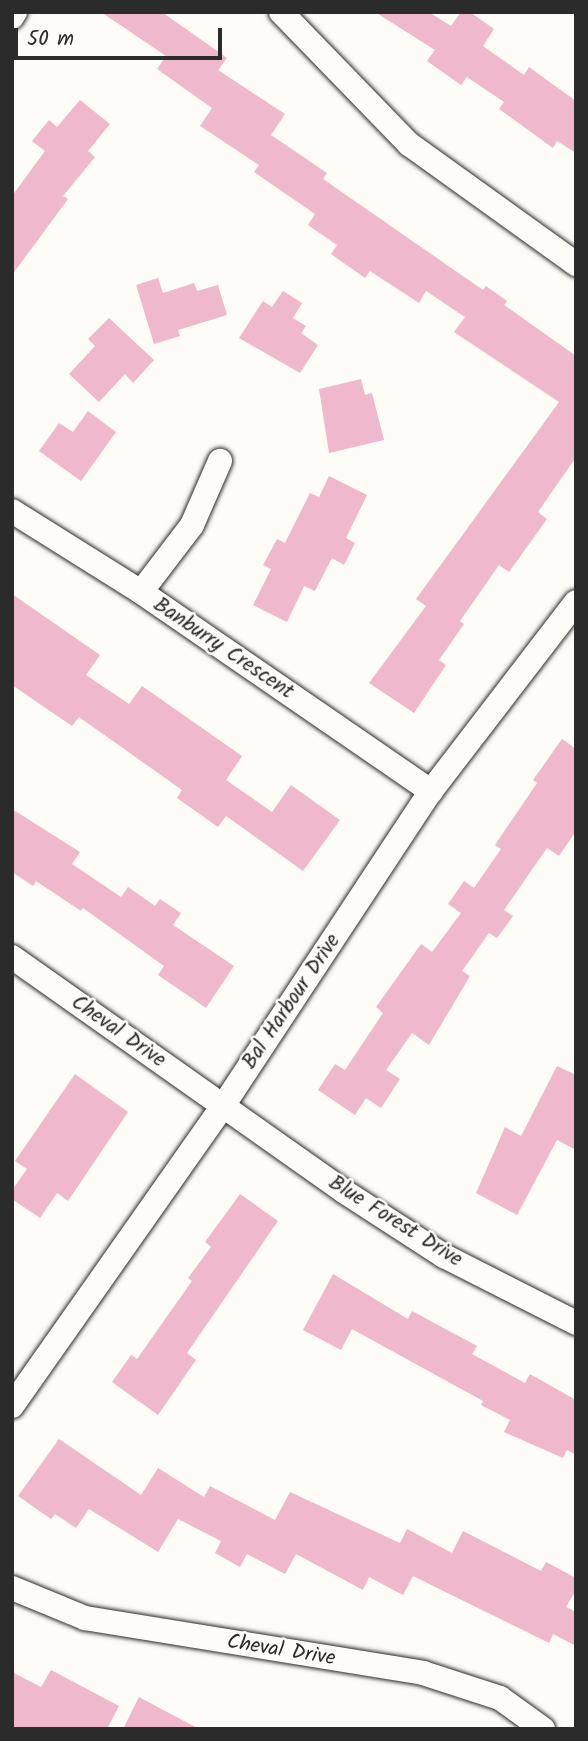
<!DOCTYPE html>
<style>
body{margin:0}
#map{position:relative;width:588px;height:1741px;overflow:hidden;background:#fdfcf7;font-family:Kalam,sans-serif}
div>[style]{position:absolute}
[style*='--x']{left:calc(var(--x)*1px);top:calc(var(--y)*1px);width:calc(var(--w)*1px);rotate:calc(var(--a)*1deg)}
.building>*{inset:0;background:#f0b8cc}
.roads{filter:drop-shadow(0 0 2px #2b2b2b) drop-shadow(0 0 2px #2b2b2b)}
.street>*{height:24px;margin:-12px;padding:0 12px;transform-origin:12px;border-radius:12px;background:#fdfcf7}
span{translate:-50% -50%;white-space:nowrap;text-align:center;line-height:1.15;-webkit-text-stroke:5px #fdfcf7;paint-order:stroke}
.street-label{font-size:21px;color:#2b2b2b}
.frame{position:absolute;inset:0;border:14px solid #2b2b2b;pointer-events:none}
.scale{position:absolute;left:14px;top:28px;width:208px;height:32px;box-sizing:border-box;border:4px solid #2b2b2b;border-top:0;padding-left:9px;font-size:21px;line-height:24px;white-space:nowrap;color:#2b2b2b;-webkit-text-stroke:5px #fdfcf7;paint-order:stroke}
</style>
<div id="map">
<div class="building">
<i style="clip-path:polygon(101px 12px,162px 12px,227px 58px,218px 70px,285px 114px,271px 135px,327px 173px,323px 179px,483px 290px,486px 286px,507px 301px,504px 305px,576px 356px,576px 457px,538px 512px,547px 519px,509px 572px,499px 565px,460px 621px,464px 624px,439px 660px,446px 665px,414px 713px,369px 683px,426px 606px,416px 599px,559px 402px,454px 332px,465px 317px,426px 291px,419px 303px,370px 271px,365px 278px,331px 254px,337px 245px,308px 225px,315px 214px,254px 172px,259px 165px,200px 126px,212px 108px,157px 69px,166px 56px)"></i>
<i style="clip-path:polygon(375px 12px,429px 12px,451px 26px,461px 12px,470px 12px,494px 29px,483px 46px,524px 75px,529px 67px,576px 101px,576px 153px,557px 141px,553px 148px,499px 109px,504px 102px,467px 77px,461px 85px,427px 61px,435px 50px)"></i>
<i style="clip-path:polygon(80px 100px,110px 124px,88px 151px,95px 157px,63px 196px,68px 199px,12px 275px,12px 196px,45px 151px,32px 141px,49px 120px,57px 127px)"></i>
<i style="clip-path:polygon(158px 278px,163px 293px,194px 283px,197px 291px,218px 285px,227px 315px,178px 330px,180px 336px,154px 344px,136px 285px)"></i>
<i style="clip-path:polygon(283px 291px,302px 303px,293px 318px,306px 326px,301px 333px,318px 345px,300px 373px,239px 338px,263px 301px,272px 307px)"></i>
<i style="clip-path:polygon(109px 318px,154px 360px,133px 383px,125px 374px,99px 402px,69px 374px,95px 346px,88px 339px)"></i>
<i style="clip-path:polygon(361px 379px,365px 395px,372px 393px,384px 440px,329px 453px,319px 389px)"></i>
<i style="clip-path:polygon(88px 411px,116px 432px,81px 481px,39px 451px,59px 423px,73px 432px)"></i>
<i style="clip-path:polygon(329px 476px,367px 495px,346px 538px,355px 543px,344px 565px,332px 558px,315px 591px,304px 586px,287px 622px,253px 605px,271px 569px,263px 565px,277px 539px,285px 543px,310px 493px,319px 497px)"></i>
<i style="clip-path:polygon(12px 594px,100px 655px,86px 675px,129px 704px,142px 686px,242px 756px,226px 780px,272px 812px,291px 785px,340px 820px,303px 871px,226px 816px,218px 827px,177px 798px,182px 790px,79px 717px,72px 726px,12px 685px)"></i>
<i style="clip-path:polygon(562px 739px,576px 749px,576px 831px,559px 856px,547px 848px,504px 910px,513px 916px,497px 938px,489px 933px,462px 971px,470px 976px,429px 1045px,412px 1033px,386px 1070px,400px 1079px,381px 1108px,366px 1098px,355px 1115px,318px 1090px,335px 1064px,345px 1070px,383px 1013px,376px 1007px,421px 944px,432px 952px,461px 913px,448px 904px,464px 881px,474px 888px,501px 849px,495px 845px,537px 783px,533px 780px)"></i>
<i style="clip-path:polygon(12px 809px,80px 852px,72px 864px,121px 897px,128px 887px,155px 906px,160px 899px,181px 913px,173px 925px,234px 966px,206px 1008px,158px 975px,164px 966px,83px 908px,81px 911px,36px 881px,33px 886px,12px 872px)"></i>
<i style="clip-path:polygon(557px 1066px,576px 1075px,576px 1150px,557px 1140px,517px 1215px,476px 1193px,505px 1127px,521px 1136px)"></i>
<i style="clip-path:polygon(75px 1074px,128px 1112px,68px 1201px,57px 1193px,40px 1218px,12px 1199px,12px 1190px,27px 1169px,15px 1161px)"></i>
<i style="clip-path:polygon(240px 1194px,278px 1221px,187px 1353px,196px 1360px,158px 1415px,112px 1382px,131px 1355px,137px 1359px,192px 1281px,188px 1278px,211px 1247px,205px 1242px)"></i>
<i style="clip-path:polygon(333px 1274px,408px 1319px,412px 1311px,477px 1346px,472px 1354px,525px 1383px,530px 1374px,576px 1400px,576px 1455px,567px 1450px,563px 1458px,504px 1432px,510px 1420px,481px 1405px,483px 1401px,352px 1329px,341px 1350px,303px 1330px)"></i>
<i style="clip-path:polygon(59px 1439px,141px 1495px,158px 1468px,204px 1497px,210px 1486px,275px 1520px,290px 1492px,400px 1543px,407px 1529px,452px 1553px,463px 1531px,541px 1571px,546px 1562px,576px 1578px,576px 1590px,566px 1607px,576px 1612px,576px 1646px,553px 1634px,549px 1643px,413px 1576px,403px 1595px,369px 1577px,363px 1590px,296px 1554px,285px 1574px,247px 1554px,240px 1567px,215px 1553px,221px 1541px,178px 1519px,158px 1552px,89px 1509px,76px 1528px,55px 1514px,51px 1519px,18px 1496px)"></i>
<i style="clip-path:polygon(51px 1670px,119px 1706px,107px 1729px,12px 1729px,12px 1672px,41px 1687px)"></i>
<i style="clip-path:polygon(139px 1697px,199px 1729px,123px 1729px)"></i>
</div>
<div class="roads">
<div class="street">
<i style="--x:281;--y:12;--w:184;--a:45.9"></i>
<i style="--x:409;--y:144;--w:206;--a:35.7"></i>
<i style="--x:12;--y:17;--w:6;--a:-59"></i>
<i style="--x:12;--y:511;--w:152;--a:32.1"></i>
<i style="--x:141;--y:592;--w:352;--a:34.5"></i>
<i style="--x:141;--y:592;--w:84;--a:-52.7"></i>
<i style="--x:192;--y:525;--w:70;--a:-66.4"></i>
<i style="--x:12;--y:957;--w:408;--a:35.2"></i>
<i style="--x:345;--y:1192;--w:118;--a:32.9"></i>
<i style="--x:444;--y:1256;--w:148;--a:26.9"></i>
<i style="--x:12;--y:1406;--w:367;--a:-54.9"></i>
<i style="--x:223;--y:1106;--w:377;--a:-56.6"></i>
<i style="--x:431;--y:791;--w:238;--a:-52.5"></i>
<i style="--x:12;--y:1588;--w:79;--a:22.3"></i>
<i style="--x:85;--y:1618;--w:342;--a:9.2"></i>
<i style="--x:423;--y:1673;--w:81;--a:18"></i>
<i style="--x:500;--y:1698;--w:53;--a:35.8"></i>
</div>
</div>
<div class="street-label">
<span style="left:223px;top:649px;rotate:34deg">Banburry Crescent</span>
<span style="left:292px;top:1002px;rotate:-56deg">Bal Harbour Drive</span>
<span style="left:118px;top:1032px;rotate:35deg">Cheval Drive</span>
<span style="left:395px;top:1222px;rotate:32deg">Blue Forest Drive</span>
<span style="left:281px;top:1651px;rotate:9deg">Cheval Drive</span>
</div>
<div class="frame"></div>
<div class="scale">50 m</div>
</div>
